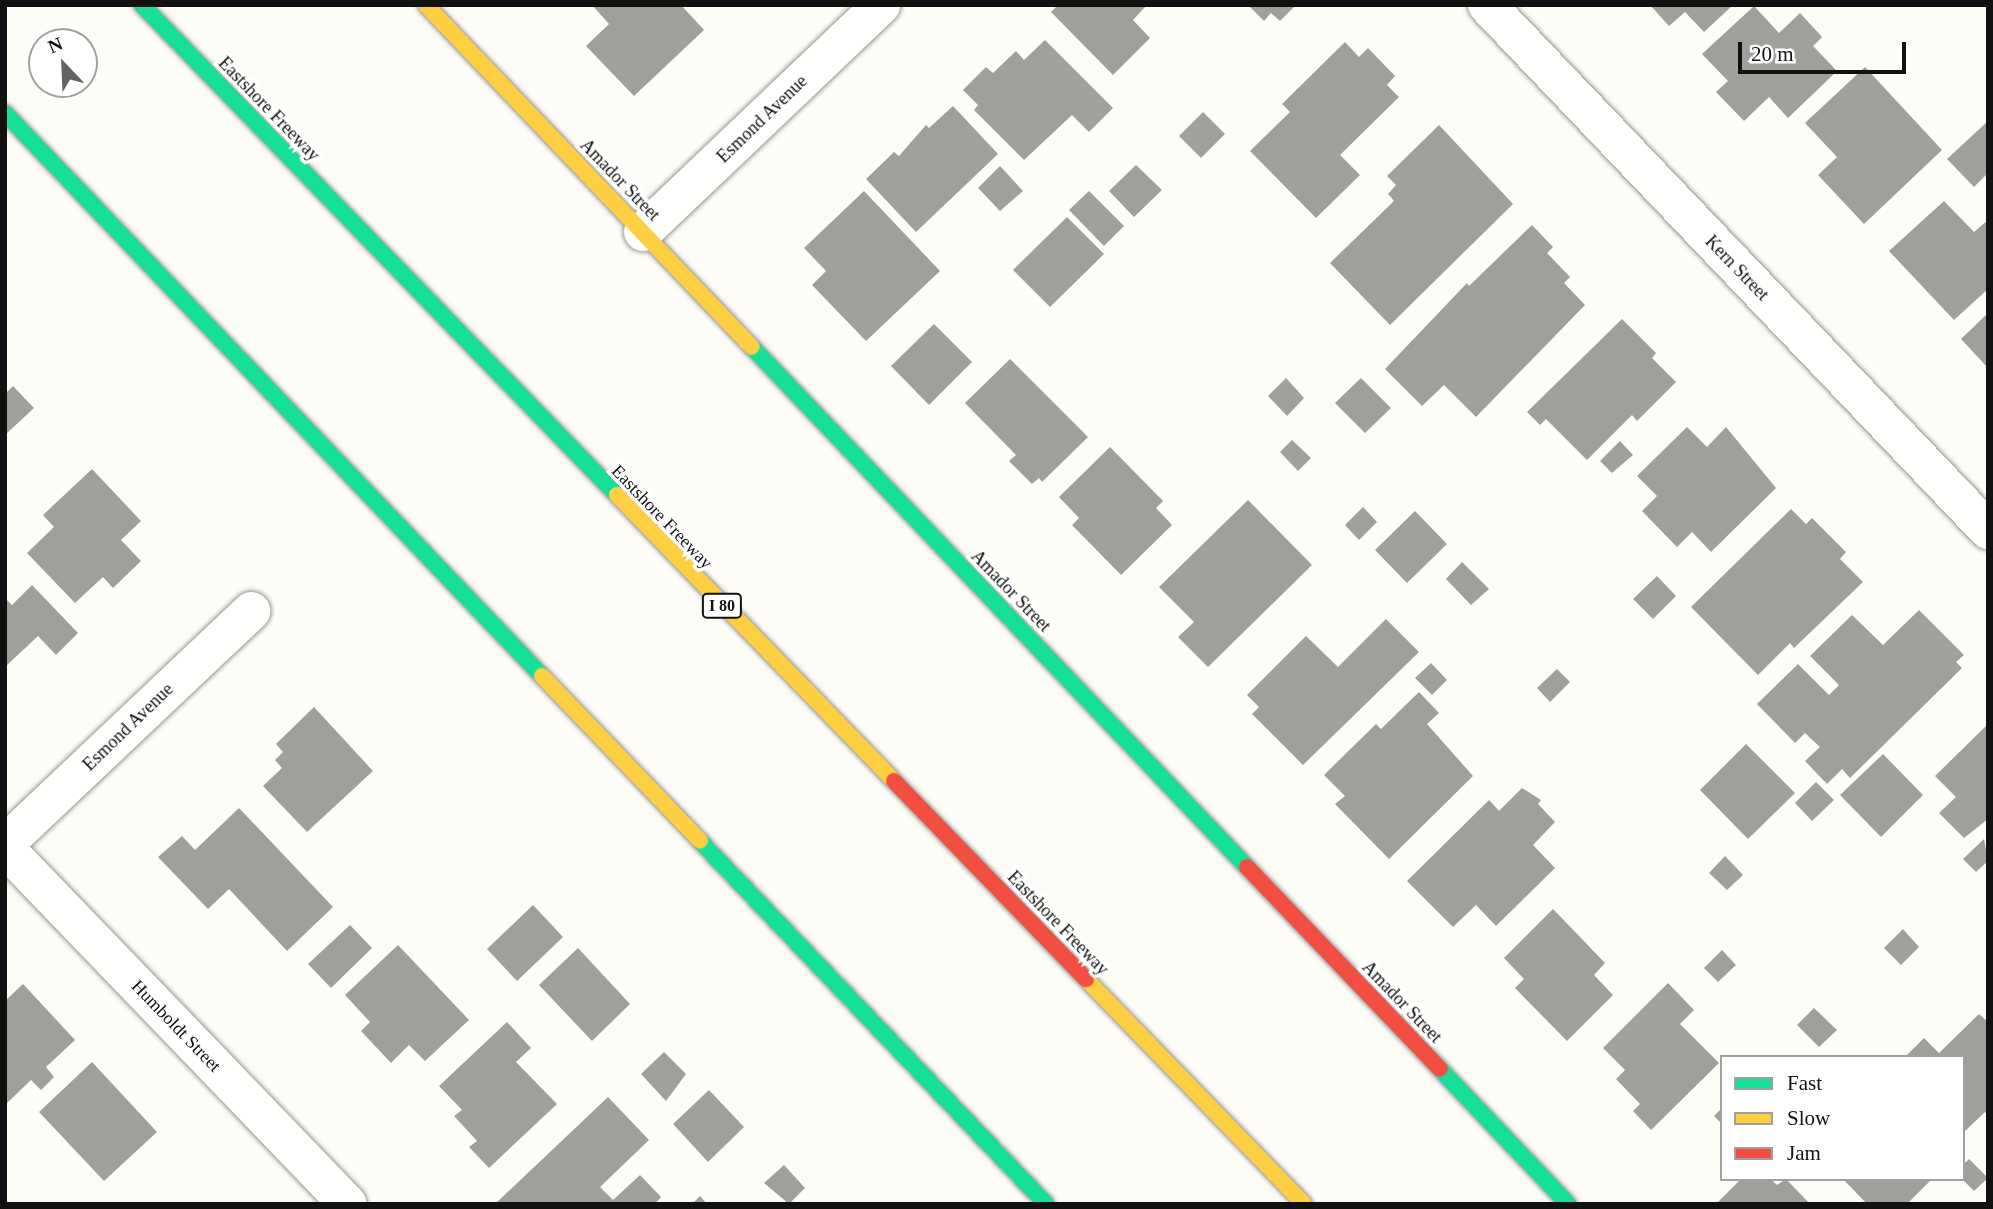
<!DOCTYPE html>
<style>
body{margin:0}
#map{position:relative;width:1993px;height:1209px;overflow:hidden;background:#fdfcf7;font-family:"Times New Roman",serif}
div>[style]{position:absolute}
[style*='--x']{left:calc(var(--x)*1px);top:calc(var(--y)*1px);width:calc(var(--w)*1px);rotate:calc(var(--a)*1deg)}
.building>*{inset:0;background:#a19f9c}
.roads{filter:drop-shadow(0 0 2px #979795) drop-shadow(0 0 2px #979795)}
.street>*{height:38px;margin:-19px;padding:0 19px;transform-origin:19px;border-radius:19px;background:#fffffe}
.fast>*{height:16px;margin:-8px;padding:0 8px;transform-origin:8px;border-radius:8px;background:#16e098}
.slow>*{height:16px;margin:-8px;padding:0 8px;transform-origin:8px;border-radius:8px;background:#ffcf43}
.jam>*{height:16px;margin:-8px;padding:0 8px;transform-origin:8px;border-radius:8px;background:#f24e42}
span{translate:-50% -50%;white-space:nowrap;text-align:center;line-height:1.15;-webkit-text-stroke:7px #fff;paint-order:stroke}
.shield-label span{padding:2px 5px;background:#fff;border:2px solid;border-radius:5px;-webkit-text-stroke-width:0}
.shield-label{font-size:16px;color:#111;font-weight:700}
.street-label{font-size:18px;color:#111}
.frame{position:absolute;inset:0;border:7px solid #111;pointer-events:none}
.legend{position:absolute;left:1720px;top:1055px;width:245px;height:126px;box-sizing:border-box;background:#fff;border:2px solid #a0a0a0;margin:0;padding:9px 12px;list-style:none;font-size:21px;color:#111}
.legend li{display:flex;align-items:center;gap:14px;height:35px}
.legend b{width:35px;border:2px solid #a0a0a0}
.north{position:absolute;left:28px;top:28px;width:70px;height:70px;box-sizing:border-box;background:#fff;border:2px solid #a0a0a0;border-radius:50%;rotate:337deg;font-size:19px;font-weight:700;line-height:28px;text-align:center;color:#111}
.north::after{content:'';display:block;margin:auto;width:24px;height:32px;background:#646362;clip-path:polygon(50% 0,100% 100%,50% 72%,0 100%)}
.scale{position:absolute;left:1738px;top:42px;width:168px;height:32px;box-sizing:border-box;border:4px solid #111;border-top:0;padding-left:9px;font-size:21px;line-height:24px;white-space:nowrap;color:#111;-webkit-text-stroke:5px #fff;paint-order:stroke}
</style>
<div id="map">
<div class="building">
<i style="clip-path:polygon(592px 5px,681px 5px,704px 30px,634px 96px,586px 46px,609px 24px)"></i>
<i style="clip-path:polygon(1058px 5px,1147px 5px,1133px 20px,1150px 38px,1113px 75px,1051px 12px)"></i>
<i style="clip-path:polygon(1248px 5px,1296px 5px,1280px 21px,1271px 13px,1264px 21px)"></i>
<i style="clip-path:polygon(1650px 5px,1733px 5px,1704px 32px,1685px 12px,1669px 26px)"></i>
<i style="clip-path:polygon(1754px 6px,1779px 33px,1800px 13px,1822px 37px,1813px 46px,1837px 71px,1788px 118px,1769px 97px,1744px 121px,1716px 92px,1728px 81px,1702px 54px)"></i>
<i style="clip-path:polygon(1045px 40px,1113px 108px,1089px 132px,1072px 115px,1024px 160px,974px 110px,978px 105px,963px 90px,986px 67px,993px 73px,1016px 51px,1024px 60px)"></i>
<i style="clip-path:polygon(1345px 42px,1359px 57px,1368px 48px,1395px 76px,1387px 85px,1399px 97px,1340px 155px,1360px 175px,1316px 218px,1250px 151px,1290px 112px,1282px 104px)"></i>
<i style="clip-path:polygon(1865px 67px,1942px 150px,1864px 224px,1818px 175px,1837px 157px,1805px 123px)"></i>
<i style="clip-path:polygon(953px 106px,998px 154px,916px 232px,866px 179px,894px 152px,899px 156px,926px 125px,929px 128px)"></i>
<i style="clip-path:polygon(1203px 112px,1225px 134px,1201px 158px,1179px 136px)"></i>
<i style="clip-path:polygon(1988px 121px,1988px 173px,1974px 187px,1947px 159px)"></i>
<i style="clip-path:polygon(1439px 125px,1513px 204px,1390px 325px,1330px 263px,1394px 201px,1388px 194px,1396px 185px,1387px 176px)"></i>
<i style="clip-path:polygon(1136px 165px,1162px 190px,1134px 217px,1109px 191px)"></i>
<i style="clip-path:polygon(1000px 166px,1023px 191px,1000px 211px,978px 188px)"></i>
<i style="clip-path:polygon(864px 191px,940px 271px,866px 341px,812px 285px,826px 271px,804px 248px)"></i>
<i style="clip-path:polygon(1089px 191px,1124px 226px,1104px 246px,1069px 210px)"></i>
<i style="clip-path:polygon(1944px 201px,1974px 232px,1988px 220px,1988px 289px,1954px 320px,1889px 251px)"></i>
<i style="clip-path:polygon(1067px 217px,1104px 254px,1050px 307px,1013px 270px)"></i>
<i style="clip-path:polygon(1532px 225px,1553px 247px,1547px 253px,1570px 277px,1564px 283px,1585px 305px,1476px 417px,1444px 385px,1422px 406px,1385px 369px,1467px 283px,1469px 286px)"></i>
<i style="clip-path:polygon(1988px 313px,1988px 368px,1961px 339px)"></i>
<i style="clip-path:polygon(1622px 319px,1656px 353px,1652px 358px,1676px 382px,1637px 421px,1632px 415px,1587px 460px,1546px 419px,1540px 425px,1527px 412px)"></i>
<i style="clip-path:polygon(934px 324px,972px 362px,929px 405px,891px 366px)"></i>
<i style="clip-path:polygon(1010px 359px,1088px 437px,1042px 482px,1039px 478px,1032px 484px,1009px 461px,1016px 455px,965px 403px)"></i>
<i style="clip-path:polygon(1286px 378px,1304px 398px,1287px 416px,1268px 396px)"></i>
<i style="clip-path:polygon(1361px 378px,1391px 408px,1365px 433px,1335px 403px)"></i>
<i style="clip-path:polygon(13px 386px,34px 408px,5px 435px,5px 394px)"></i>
<i style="clip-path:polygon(1687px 427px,1707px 447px,1726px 427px,1776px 488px,1711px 552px,1692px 532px,1677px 547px,1642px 511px,1657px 496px,1637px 476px)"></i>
<i style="clip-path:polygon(1292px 440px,1311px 458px,1298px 471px,1280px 452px)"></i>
<i style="clip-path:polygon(1620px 441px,1633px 455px,1612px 473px,1600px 461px)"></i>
<i style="clip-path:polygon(1110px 447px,1163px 501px,1156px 508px,1172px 525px,1121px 575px,1072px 525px,1079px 518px,1059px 497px)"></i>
<i style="clip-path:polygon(92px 469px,141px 521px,121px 540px,141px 561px,113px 588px,103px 577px,75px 603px,27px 553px,54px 527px,43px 515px)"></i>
<i style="clip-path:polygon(1248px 500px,1312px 565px,1208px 667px,1178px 637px,1194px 622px,1159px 587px)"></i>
<i style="clip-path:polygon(1363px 507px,1377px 522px,1359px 540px,1345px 525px)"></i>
<i style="clip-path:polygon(1791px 509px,1806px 524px,1812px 518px,1846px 552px,1840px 559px,1863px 582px,1794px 648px,1790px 643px,1758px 675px,1691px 607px)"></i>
<i style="clip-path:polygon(1415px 511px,1447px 544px,1407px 583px,1375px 550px)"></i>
<i style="clip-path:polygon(1462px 562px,1489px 589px,1471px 605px,1446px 579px)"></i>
<i style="clip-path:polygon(1657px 576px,1676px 596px,1653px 619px,1633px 599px)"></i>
<i style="clip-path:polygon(32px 585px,78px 633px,56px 655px,38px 636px,5px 667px,5px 598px,12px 605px)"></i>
<i style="clip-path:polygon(1919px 610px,1964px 655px,1956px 662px,1962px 668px,1850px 778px,1842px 769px,1827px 784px,1805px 761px,1820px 747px,1805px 733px,1795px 743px,1757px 704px,1798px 664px,1829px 695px,1839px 685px,1810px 656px,1852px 615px,1883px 645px)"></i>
<i style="clip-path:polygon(1386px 619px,1419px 652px,1303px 765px,1252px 714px,1259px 707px,1247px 695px,1306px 636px,1338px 667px)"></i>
<i style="clip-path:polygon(1431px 663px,1447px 680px,1432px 695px,1415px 678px)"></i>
<i style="clip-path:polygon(1557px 669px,1570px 682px,1550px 702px,1537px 688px)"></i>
<i style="clip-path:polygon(1419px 692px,1439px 713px,1427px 724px,1473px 776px,1389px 859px,1335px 804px,1345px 796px,1324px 775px,1376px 724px,1381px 729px)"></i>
<i style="clip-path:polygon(314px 707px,373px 771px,307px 832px,263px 786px,282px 768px,275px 760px,283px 752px,276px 744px)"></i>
<i style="clip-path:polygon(1988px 724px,1988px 819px,1964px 838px,1939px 813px,1956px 797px,1935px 776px)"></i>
<i style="clip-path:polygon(1746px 744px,1795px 793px,1748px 839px,1700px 790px)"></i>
<i style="clip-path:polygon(1883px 754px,1923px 795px,1881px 837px,1840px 795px)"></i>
<i style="clip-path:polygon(1816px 782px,1834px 800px,1812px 821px,1795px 803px)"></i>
<i style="clip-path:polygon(1522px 788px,1541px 800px,1538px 804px,1555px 822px,1533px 845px,1555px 868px,1496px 926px,1476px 905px,1453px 927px,1407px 881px,1489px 800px,1499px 811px)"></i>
<i style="clip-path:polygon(239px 808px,333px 907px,287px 951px,229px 889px,208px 909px,158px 857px,182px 836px,195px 850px)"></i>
<i style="clip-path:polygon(1984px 839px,1988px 861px,1976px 872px,1963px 859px)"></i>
<i style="clip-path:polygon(1725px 856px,1743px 875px,1727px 890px,1709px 873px)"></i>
<i style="clip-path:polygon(533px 905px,563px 937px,517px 981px,487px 949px)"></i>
<i style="clip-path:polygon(1553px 909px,1605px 963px,1594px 975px,1613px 995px,1567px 1041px,1515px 988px,1524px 979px,1504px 958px)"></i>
<i style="clip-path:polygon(350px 925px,372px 948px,331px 988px,308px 964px)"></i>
<i style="clip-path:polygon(1903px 929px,1919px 947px,1901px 965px,1884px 948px)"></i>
<i style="clip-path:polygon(398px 945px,469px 1020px,425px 1061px,409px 1045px,391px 1063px,361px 1031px,370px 1022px,345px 995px)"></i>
<i style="clip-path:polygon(578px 948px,630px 1004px,592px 1041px,539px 985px)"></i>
<i style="clip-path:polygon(1722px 950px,1736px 965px,1718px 982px,1704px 968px)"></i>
<i style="clip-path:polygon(1668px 983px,1694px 1010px,1680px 1024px,1719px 1063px,1651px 1130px,1633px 1111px,1640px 1104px,1616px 1079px,1625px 1070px,1603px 1048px)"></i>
<i style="clip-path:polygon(23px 984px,75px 1040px,46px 1067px,54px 1077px,41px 1090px,31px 1080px,5px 1105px,5px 1001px)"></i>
<i style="clip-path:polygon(1814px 1008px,1837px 1030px,1819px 1047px,1797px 1025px)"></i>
<i style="clip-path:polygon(1979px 1014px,1988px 1022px,1988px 1115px,1985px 1112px,1963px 1133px,1963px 1057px,1905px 1057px,1924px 1038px,1939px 1053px)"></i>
<i style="clip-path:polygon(507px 1022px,531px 1048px,516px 1062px,557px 1104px,489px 1168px,469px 1147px,477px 1141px,454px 1116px,462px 1110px,439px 1086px)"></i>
<i style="clip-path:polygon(664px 1052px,686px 1074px,666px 1101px,641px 1074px)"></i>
<i style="clip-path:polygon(92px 1062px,157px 1132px,104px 1181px,39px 1112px)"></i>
<i style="clip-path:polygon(709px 1090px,744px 1127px,708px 1162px,673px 1124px)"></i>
<i style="clip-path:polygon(608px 1097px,649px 1140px,600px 1187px,613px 1200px,640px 1175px,661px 1197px,655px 1204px,495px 1204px)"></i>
<i style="clip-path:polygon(1722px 1108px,1722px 1124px,1714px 1116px)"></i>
<i style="clip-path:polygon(1969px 1159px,1988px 1178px,1974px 1191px,1963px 1180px,1963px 1165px)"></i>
<i style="clip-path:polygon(784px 1165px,805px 1188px,789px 1204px,764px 1183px)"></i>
<i style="clip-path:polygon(1741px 1179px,1771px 1179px,1777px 1185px,1786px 1179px,1810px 1204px,1716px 1204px)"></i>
<i style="clip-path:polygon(1843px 1179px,1932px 1179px,1907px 1204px,1867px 1204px)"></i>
<i style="clip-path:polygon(700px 1196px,707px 1204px,692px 1204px)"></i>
</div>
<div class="roads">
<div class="street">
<i style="--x:1487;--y:5;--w:726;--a:46.34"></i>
<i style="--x:643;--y:232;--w:329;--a:-43.6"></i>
<i style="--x:5;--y:844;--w:339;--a:-43.4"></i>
<i style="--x:5;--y:848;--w:494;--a:46.1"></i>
</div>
<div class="fast">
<i style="--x:142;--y:5;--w:682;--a:45.89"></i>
<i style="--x:5;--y:113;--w:778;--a:46.35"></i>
<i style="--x:752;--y:347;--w:718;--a:46.41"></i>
<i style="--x:700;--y:841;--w:501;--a:46.37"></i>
<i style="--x:1440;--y:1069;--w:186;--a:46.5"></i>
</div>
<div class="slow">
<i style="--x:426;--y:5;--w:472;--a:46.4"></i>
<i style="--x:617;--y:495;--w:398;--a:45.9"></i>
<i style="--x:542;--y:676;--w:228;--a:46.2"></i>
<i style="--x:1086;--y:979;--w:313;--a:45.9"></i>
</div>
<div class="jam">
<i style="--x:894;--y:781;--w:276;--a:45.9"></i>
<i style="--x:1247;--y:867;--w:279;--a:46.3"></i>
</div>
</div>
<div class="shield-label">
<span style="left:722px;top:606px">I 80</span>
</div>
<div class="street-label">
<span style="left:269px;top:109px;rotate:46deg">Eastshore Freeway</span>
<span style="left:762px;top:119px;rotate:-44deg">Esmond Avenue</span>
<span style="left:620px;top:180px;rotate:46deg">Amador Street</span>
<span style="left:1737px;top:268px;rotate:46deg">Kern Street</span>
<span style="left:662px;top:517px;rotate:46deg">Eastshore Freeway</span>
<span style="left:1011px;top:591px;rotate:46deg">Amador Street</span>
<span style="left:128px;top:727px;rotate:-44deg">Esmond Avenue</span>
<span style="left:1058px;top:923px;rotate:46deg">Eastshore Freeway</span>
<span style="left:1402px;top:1002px;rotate:46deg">Amador Street</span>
<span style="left:176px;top:1026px;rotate:46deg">Humboldt Street</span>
</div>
<div class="frame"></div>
<ul class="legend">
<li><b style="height:9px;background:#16e098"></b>Fast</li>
<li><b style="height:9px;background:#ffcf43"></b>Slow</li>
<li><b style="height:9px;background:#f24e42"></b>Jam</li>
</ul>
<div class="north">N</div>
<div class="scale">20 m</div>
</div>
